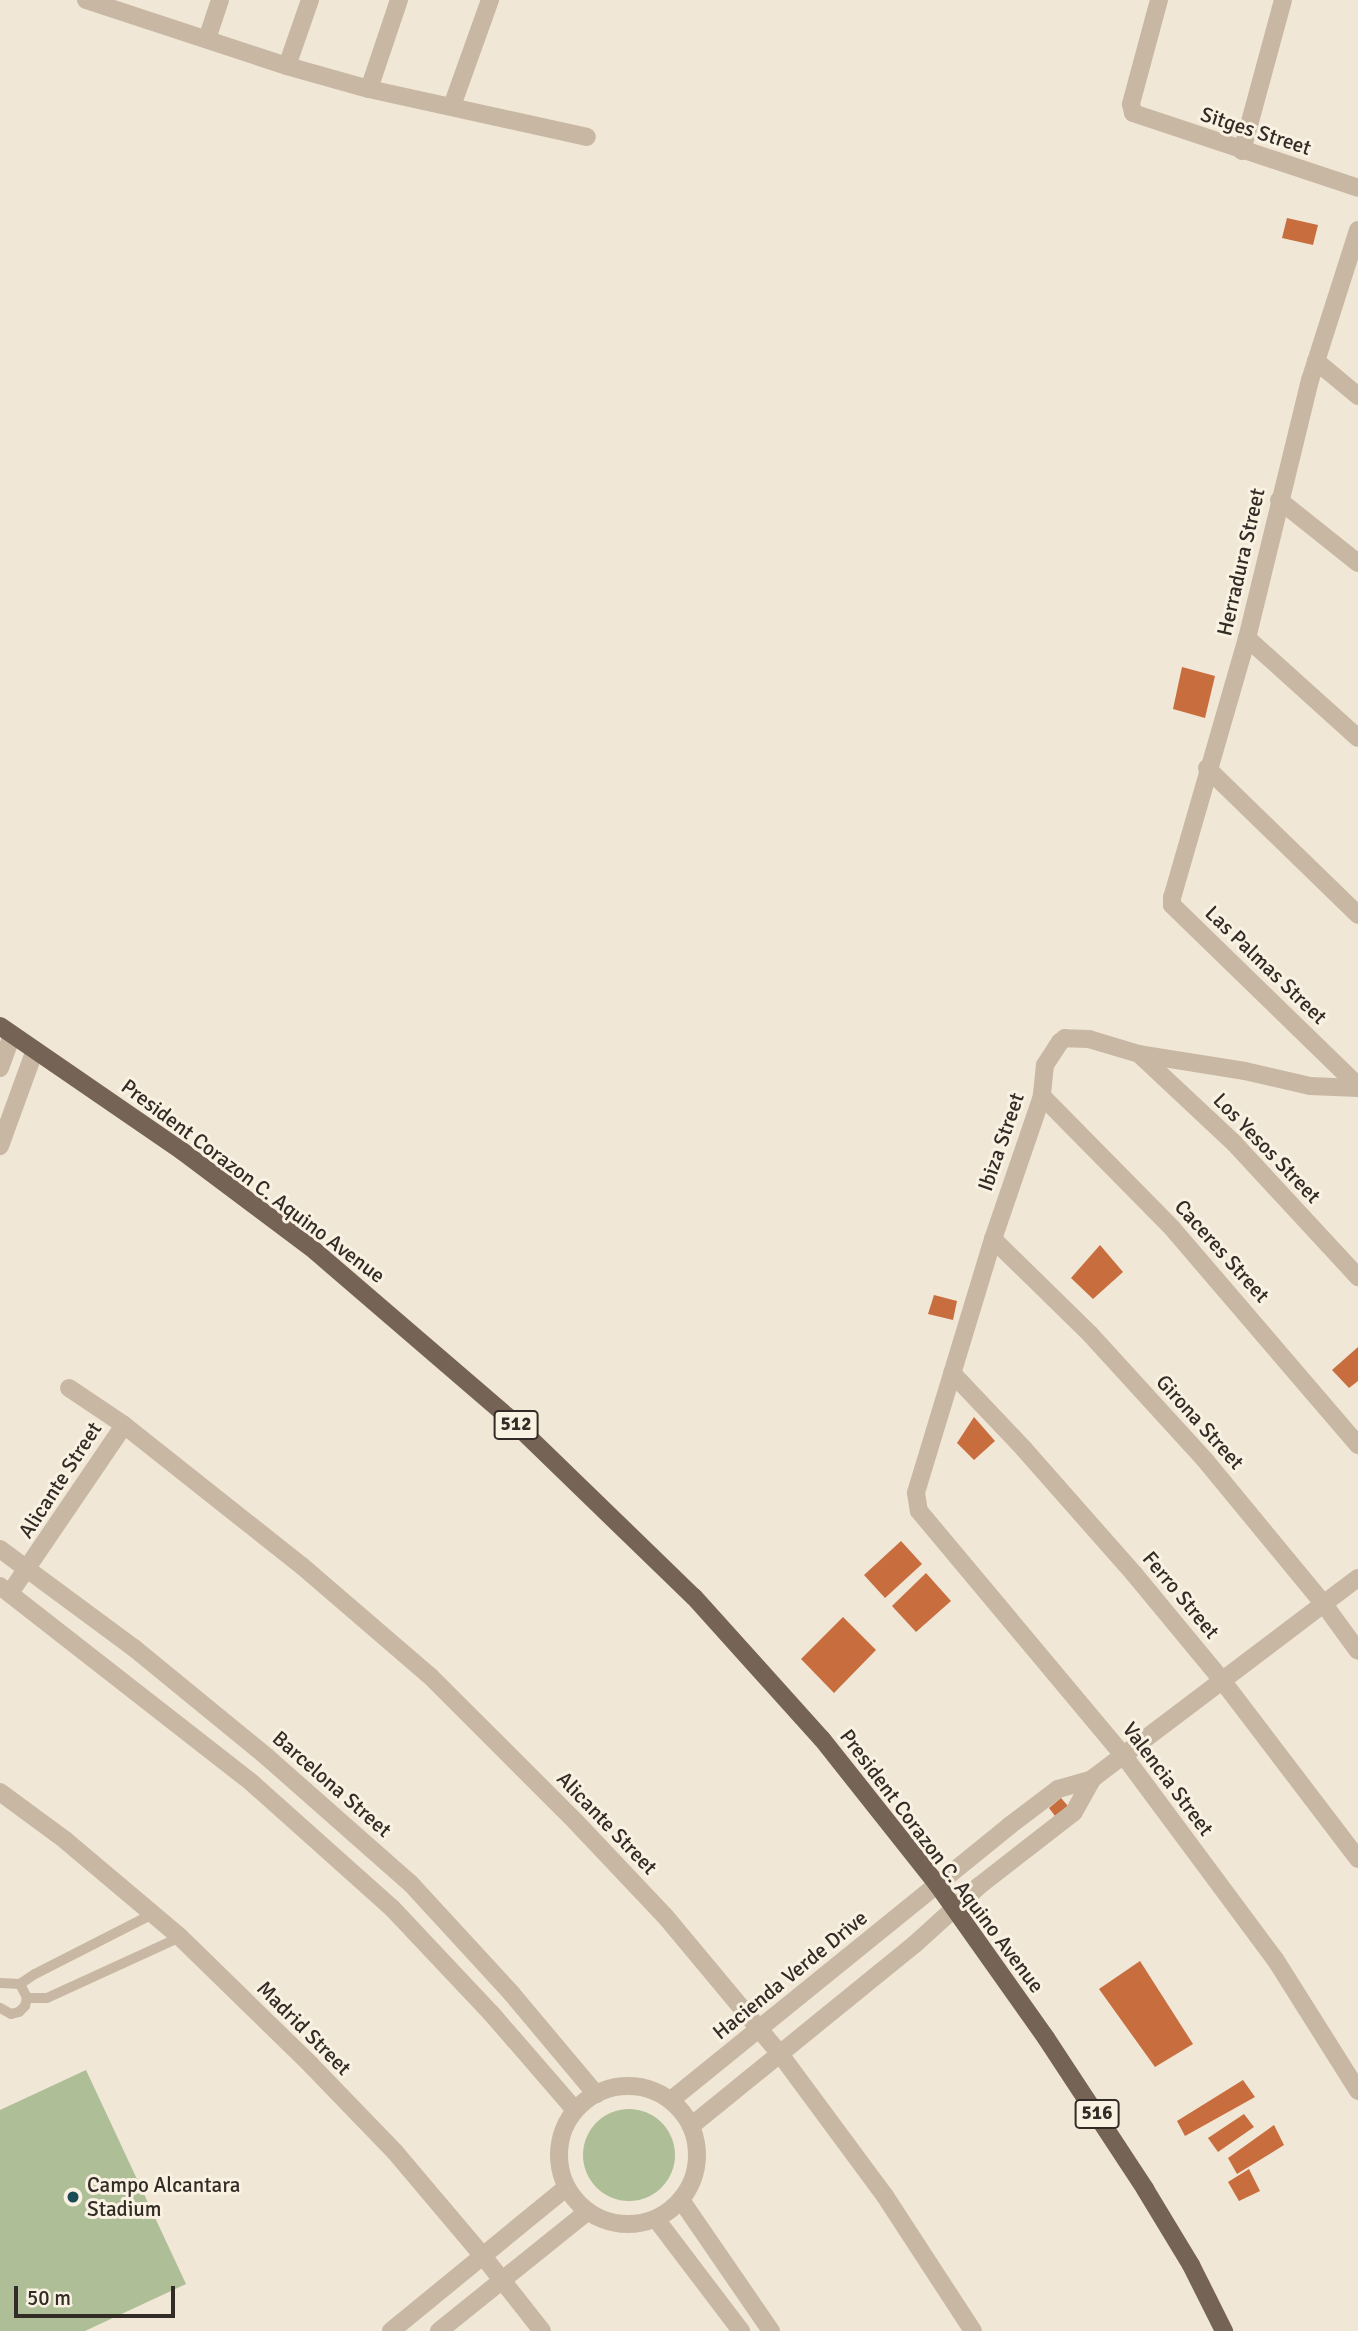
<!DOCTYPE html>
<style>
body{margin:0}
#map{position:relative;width:1358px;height:2331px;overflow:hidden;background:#f1e7d6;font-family:Signika,sans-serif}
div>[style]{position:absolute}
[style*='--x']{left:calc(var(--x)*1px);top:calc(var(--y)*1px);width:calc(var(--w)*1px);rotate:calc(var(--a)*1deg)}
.green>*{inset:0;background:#aebf97}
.round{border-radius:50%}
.building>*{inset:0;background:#c76d3e}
.lane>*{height:10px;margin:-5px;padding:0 5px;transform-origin:5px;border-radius:5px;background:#c8b8a3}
.street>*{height:18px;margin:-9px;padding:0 9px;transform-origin:9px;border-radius:9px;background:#c8b8a3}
.street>.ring{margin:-9px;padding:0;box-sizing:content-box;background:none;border:18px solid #c8b8a3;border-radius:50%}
.primary>*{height:18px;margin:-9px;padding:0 9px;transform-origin:9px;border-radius:9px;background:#756356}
.dots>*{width:19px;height:19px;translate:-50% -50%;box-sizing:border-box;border:4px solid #f9f1e2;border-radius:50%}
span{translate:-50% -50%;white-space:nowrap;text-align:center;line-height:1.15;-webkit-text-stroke:6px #f9f1e2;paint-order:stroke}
.shield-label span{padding:2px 5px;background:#f9f1e2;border:2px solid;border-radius:5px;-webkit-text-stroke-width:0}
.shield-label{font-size:19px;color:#332b25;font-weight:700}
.street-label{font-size:21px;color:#332b25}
.poi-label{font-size:21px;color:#332b25}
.left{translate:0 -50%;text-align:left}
.scale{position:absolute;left:14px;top:2286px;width:161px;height:32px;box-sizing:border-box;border:4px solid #332b25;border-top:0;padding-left:9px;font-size:21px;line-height:24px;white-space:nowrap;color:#332b25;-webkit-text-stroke:5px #f9f1e2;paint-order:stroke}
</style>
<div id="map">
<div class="green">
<i style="clip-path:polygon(86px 2070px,186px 2284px,85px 2331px,0 2331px,0 2110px)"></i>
<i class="round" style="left:583px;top:2109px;width:92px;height:92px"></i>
</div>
<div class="building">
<i style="clip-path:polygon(1287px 218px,1318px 225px,1313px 245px,1282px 238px)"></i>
<i style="clip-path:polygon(1182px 667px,1215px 676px,1205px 718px,1173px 709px)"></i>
<i style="clip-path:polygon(1100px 1245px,1123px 1272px,1093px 1299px,1071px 1278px)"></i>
<i style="clip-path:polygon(934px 1295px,957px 1301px,953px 1320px,928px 1314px)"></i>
<i style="clip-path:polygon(1358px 1347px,1358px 1381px,1349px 1388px,1332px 1370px)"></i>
<i style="clip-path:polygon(974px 1417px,995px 1441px,974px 1460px,957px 1443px)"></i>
<i style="clip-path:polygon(901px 1541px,922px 1564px,885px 1598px,864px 1575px)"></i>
<i style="clip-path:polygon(926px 1573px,951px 1601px,916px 1632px,892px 1606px)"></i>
<i style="clip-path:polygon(843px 1617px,876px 1650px,834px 1693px,801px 1659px)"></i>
<i style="clip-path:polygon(1061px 1798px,1068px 1806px,1055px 1816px,1049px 1808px)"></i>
<i style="clip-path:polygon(1140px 1961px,1193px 2044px,1155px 2067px,1099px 1989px)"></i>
<i style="clip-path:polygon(1243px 2080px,1255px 2097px,1185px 2136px,1177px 2121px)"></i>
<i style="clip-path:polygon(1244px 2114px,1254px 2127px,1218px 2152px,1208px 2138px)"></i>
<i style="clip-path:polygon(1274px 2125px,1284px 2145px,1237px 2174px,1228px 2158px)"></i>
<i style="clip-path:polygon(1249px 2169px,1260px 2191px,1239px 2201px,1228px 2182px)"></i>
</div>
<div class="lane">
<i style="--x:0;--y:1983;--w:20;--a:3"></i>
<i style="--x:20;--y:1984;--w:16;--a:63"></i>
<i style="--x:27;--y:1998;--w:8;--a:104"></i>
<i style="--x:25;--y:2006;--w:8;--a:135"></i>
<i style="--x:19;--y:2012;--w:8;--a:166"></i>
<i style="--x:11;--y:2014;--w:13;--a:-151"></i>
<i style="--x:20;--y:1984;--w:18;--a:-34"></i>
<i style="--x:35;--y:1974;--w:132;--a:-27"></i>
<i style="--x:27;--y:1998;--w:20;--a:0"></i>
<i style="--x:47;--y:1998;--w:146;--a:-24.6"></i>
</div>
<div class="street">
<i style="--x:86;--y:0;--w:212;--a:18.2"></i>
<i style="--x:287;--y:66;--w:85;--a:15.7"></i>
<i style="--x:369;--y:89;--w:223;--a:12.4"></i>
<i style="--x:1159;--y:0;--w:108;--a:105.1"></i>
<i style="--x:1131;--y:104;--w:9;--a:77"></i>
<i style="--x:1133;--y:113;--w:237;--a:18.4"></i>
<i style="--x:207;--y:39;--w:41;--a:-71.6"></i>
<i style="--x:287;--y:66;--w:70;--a:-70.8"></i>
<i style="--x:369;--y:89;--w:94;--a:-71.4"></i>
<i style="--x:452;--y:106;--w:113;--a:-70.3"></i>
<i style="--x:1242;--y:151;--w:156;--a:-74.8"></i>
<i style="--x:1358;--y:230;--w:157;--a:107.7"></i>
<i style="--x:1310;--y:380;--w:266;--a:103.7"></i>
<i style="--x:1247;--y:638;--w:270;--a:106.1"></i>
<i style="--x:1172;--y:897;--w:8;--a:90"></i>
<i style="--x:1172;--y:905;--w:260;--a:44.2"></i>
<i style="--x:1316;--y:361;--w:55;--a:39.8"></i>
<i style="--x:1279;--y:500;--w:101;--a:38.6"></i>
<i style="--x:1247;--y:638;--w:149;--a:42"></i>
<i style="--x:1207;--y:768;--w:211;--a:44.2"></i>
<i style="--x:1139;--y:1054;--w:130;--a:43.1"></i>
<i style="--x:1234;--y:1143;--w:183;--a:47.2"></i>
<i style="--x:0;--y:1068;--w:35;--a:-70"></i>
<i style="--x:1358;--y:1088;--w:48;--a:-177.6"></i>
<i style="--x:1310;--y:1086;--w:67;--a:-167"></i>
<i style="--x:1245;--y:1071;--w:107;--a:-170.9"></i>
<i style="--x:1139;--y:1054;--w:52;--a:-163.3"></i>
<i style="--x:1089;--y:1039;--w:24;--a:-178"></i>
<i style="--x:1065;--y:1038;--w:6;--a:141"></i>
<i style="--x:1060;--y:1042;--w:27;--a:123"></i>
<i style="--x:1045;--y:1065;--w:31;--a:96"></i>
<i style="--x:1042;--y:1096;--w:151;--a:108.9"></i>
<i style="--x:993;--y:1239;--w:265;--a:106.9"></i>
<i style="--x:916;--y:1493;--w:18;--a:81"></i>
<i style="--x:919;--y:1511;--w:319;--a:50.1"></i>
<i style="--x:1124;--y:1756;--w:253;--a:53.4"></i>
<i style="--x:1275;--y:1959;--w:156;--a:57.8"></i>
<i style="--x:1042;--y:1096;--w:185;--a:45.4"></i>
<i style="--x:1172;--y:1228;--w:286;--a:49.4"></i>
<i style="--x:0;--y:1146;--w:102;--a:-70"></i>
<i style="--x:993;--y:1239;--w:136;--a:44.4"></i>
<i style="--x:1090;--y:1334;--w:171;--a:47.6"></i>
<i style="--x:1205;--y:1460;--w:185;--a:50.5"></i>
<i style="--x:1323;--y:1603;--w:59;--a:53.9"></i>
<i style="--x:952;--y:1373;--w:105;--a:46.5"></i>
<i style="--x:1024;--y:1449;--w:168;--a:48.6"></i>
<i style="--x:1135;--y:1575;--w:135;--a:50.4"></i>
<i style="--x:1221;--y:1679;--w:226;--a:52.7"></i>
<i style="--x:69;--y:1388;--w:66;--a:33.9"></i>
<i style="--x:124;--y:1425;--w:227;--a:38.4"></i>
<i style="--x:302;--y:1566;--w:169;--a:40.7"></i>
<i style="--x:430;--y:1676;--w:206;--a:45"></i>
<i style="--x:576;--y:1822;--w:129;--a:46.6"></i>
<i style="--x:665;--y:1916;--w:180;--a:50.2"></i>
<i style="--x:780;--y:2054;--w:177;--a:53.5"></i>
<i style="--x:885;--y:2196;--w:161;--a:56.9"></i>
<i style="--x:0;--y:1549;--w:167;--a:36.5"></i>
<i style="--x:134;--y:1648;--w:172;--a:39.3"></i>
<i style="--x:267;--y:1757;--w:192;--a:41.4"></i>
<i style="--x:411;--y:1884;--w:149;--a:47.4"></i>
<i style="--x:512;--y:1994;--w:131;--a:50"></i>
<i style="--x:0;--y:1586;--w:320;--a:38"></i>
<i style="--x:252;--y:1783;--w:188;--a:41.8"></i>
<i style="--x:392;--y:1908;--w:144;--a:46.7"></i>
<i style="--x:491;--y:2013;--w:128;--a:49.1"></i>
<i style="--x:10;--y:1593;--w:203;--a:-55.8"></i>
<i style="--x:0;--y:1792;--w:81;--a:36.4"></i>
<i style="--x:65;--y:1840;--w:150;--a:40.1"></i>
<i style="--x:180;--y:1937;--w:183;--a:44.3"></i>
<i style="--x:311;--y:2065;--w:121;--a:46"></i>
<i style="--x:395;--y:2152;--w:136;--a:49.8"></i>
<i style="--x:483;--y:2256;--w:95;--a:51.8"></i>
<i class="ring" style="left:559px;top:2086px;width:120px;height:120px"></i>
<i style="--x:671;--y:2100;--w:435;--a:-39"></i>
<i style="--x:1009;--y:1826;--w:61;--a:-37.1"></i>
<i style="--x:1058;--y:1789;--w:35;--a:-16"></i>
<i style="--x:1092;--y:1779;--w:333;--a:-37.1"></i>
<i style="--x:691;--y:2126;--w:289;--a:-39.1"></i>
<i style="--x:915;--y:1944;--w:86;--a:-42.2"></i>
<i style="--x:979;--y:1886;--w:120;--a:-37.9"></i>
<i style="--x:1074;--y:1812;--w:38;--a:-61"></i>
<i style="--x:681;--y:2200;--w:159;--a:55.5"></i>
<i style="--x:656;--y:2219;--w:141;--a:52.8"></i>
<i style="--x:391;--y:2331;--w:227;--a:-39.3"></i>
<i style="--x:439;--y:2331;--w:191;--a:-38.8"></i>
</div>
<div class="primary">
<i style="--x:0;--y:1026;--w:221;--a:34.5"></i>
<i style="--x:182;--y:1151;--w:166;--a:36.9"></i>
<i style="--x:315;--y:1251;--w:256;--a:40.7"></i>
<i style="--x:509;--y:1418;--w:257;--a:44.1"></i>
<i style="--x:694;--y:1597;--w:191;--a:48"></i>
<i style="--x:822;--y:1739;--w:185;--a:51.6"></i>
<i style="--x:937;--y:1884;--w:189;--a:54.7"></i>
<i style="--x:1046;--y:2038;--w:181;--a:56.7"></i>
<i style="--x:1145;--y:2189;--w:89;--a:58.8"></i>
<i style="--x:1191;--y:2265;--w:74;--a:63.4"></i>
</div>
<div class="dots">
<i style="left:73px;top:2197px;background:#1b4b54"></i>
</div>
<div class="shield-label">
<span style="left:516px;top:1425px">512</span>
<span style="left:1097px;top:2114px">516</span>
</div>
<div class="street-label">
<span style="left:1256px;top:131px;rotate:18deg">Sitges Street</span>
<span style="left:1241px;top:562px;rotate:-77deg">Herradura Street</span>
<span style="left:1266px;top:965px;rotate:44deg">Las Palmas Street</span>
<span style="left:1001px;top:1142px;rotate:-71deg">Ibiza Street</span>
<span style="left:1267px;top:1148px;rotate:46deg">Los Yesos Street</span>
<span style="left:253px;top:1181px;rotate:37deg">President Corazon C. Aquino Avenue</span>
<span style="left:1222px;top:1251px;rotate:48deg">Caceres Street</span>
<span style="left:1200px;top:1422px;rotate:48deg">Girona Street</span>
<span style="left:60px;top:1480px;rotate:-57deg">Alicante Street</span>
<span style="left:1181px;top:1595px;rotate:50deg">Ferro Street</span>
<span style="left:1168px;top:1779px;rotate:53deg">Valencia Street</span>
<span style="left:332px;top:1784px;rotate:41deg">Barcelona Street</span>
<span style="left:607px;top:1823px;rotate:46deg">Alicante Street</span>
<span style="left:942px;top:1861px;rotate:53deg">President Corazon C. Aquino Avenue</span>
<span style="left:790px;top:1975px;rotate:-39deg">Hacienda Verde Drive</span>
<span style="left:304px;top:2028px;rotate:45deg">Madrid Street</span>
</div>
<div class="poi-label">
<span class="left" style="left:87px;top:2197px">Campo Alcantara<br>Stadium</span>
</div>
<div class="scale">50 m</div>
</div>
